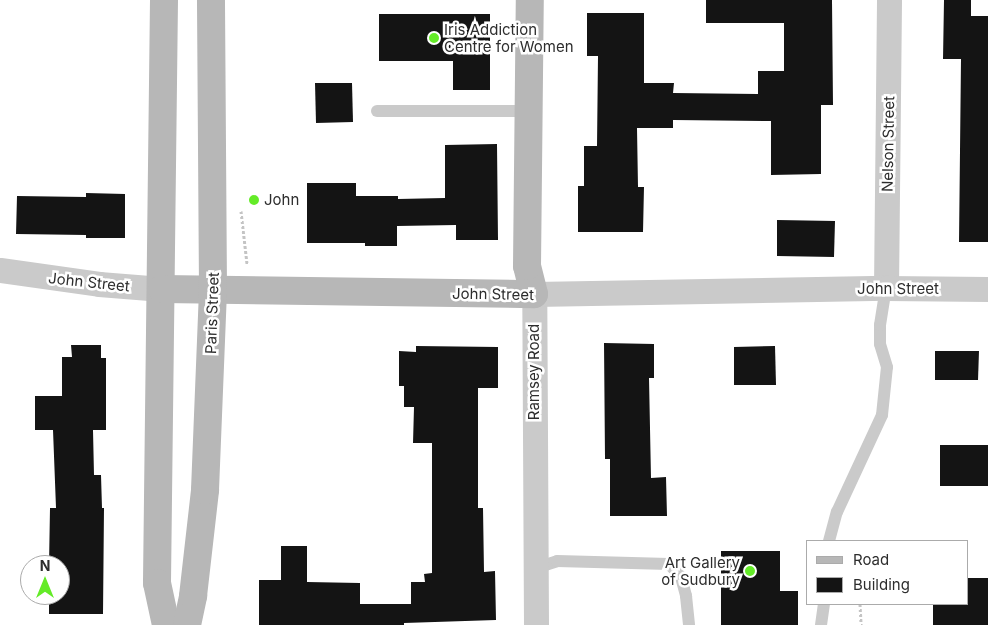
<!DOCTYPE html>
<style>
body{margin:0}
#map{position:relative;width:988px;height:625px;overflow:hidden;background:#fff;font-family:Inter,sans-serif}
div>[style]{position:absolute}
[style*='--x']{left:calc(var(--x)*1px);top:calc(var(--y)*1px);width:calc(var(--w)*1px);rotate:calc(var(--a)*1deg)}
.building>*{inset:0;background:#141414}
.path>*{height:3px;margin-top:-1.5px;transform-origin:0;background:repeating-linear-gradient(90deg,#c4c4c4 0 2.5px,transparent 0 5px)}
.lane>*{height:12px;margin:-6px;padding:0 6px;transform-origin:6px;border-radius:6px;background:#cacaca}
.street>*{height:25px;margin:-12.5px;padding:0 12.5px;transform-origin:12.5px;border-radius:12.5px;background:#cacaca}
.secondary>*{height:28px;margin:-14px;padding:0 14px;transform-origin:14px;border-radius:14px;background:#b7b7b7}
.dots>*{width:14px;height:14px;translate:-50% -50%;box-sizing:border-box;border:2px solid #fff;border-radius:50%}
span{translate:-50% -50%;white-space:nowrap;text-align:center;line-height:1.15;-webkit-text-stroke:5px #fff;paint-order:stroke}
.poi-label{font-size:15px;color:#2d2d2d}
.left{translate:0 -50%;text-align:left}
.right{translate:-100% -50%;text-align:right}
.street-label{font-size:15px;color:#2d2d2d}
.legend{position:absolute;left:806px;top:540px;width:162px;height:65px;box-sizing:border-box;background:#fff;border:1px solid #ababab;margin:0;padding:6px 9px;list-style:none;font-size:15px;color:#2d2d2d}
.legend li{display:flex;align-items:center;gap:10px;height:25px}
.legend b{width:25px;border:1px solid #ababab}
.north{position:absolute;left:20px;top:555px;width:50px;height:50px;box-sizing:border-box;background:#fff;border:1px solid #ababab;border-radius:50%;rotate:0deg;font-size:14px;font-weight:700;line-height:20px;text-align:center;color:#2d2d2d}
.north::after{content:'';display:block;margin:auto;width:18px;height:22px;background:#64eb28;clip-path:polygon(50% 0,100% 100%,50% 72%,0 100%)}
</style>
<div id="map">
<div class="building">
<i style="clip-path:polygon(706px 0,832px 0,833px 105px,821px 105px,821px 174px,771px 175px,771px 121px,673px 120px,673px 128px,637px 128px,638px 187px,644px 187px,643px 232px,578px 232px,578px 186px,584px 186px,584px 146px,597px 146px,598px 56px,587px 56px,587px 13px,644px 13px,644px 83px,674px 83px,673px 93px,758px 94px,758px 71px,784px 71px,784px 23px,706px 23px)"></i>
<i style="clip-path:polygon(944px 0,971px 0,971px 16px,988px 16px,988px 242px,959px 242px,961px 59px,943px 59px)"></i>
<i style="clip-path:polygon(379px 14px,490px 14px,490px 90px,453px 90px,453px 61px,379px 61px)"></i>
<i style="clip-path:polygon(315px 83px,352px 83px,353px 122px,316px 123px)"></i>
<i style="clip-path:polygon(497px 144px,498px 240px,456px 240px,456px 225px,397px 226px,397px 246px,365px 246px,365px 243px,307px 243px,307px 183px,356px 183px,356px 196px,398px 196px,398px 199px,445px 198px,445px 145px)"></i>
<i style="clip-path:polygon(86px 193px,125px 194px,125px 238px,86px 238px,86px 235px,16px 234px,17px 196px,86px 197px)"></i>
<i style="clip-path:polygon(777px 220px,835px 221px,834px 257px,777px 256px)"></i>
<i style="clip-path:polygon(604px 343px,654px 344px,654px 378px,649px 378px,651px 478px,666px 477px,667px 516px,610px 516px,610px 459px,605px 459px)"></i>
<i style="clip-path:polygon(71px 345px,101px 345px,101px 358px,106px 358px,106px 430px,93px 430px,94px 475px,101px 475px,102px 508px,104px 508px,103px 614px,49px 614px,49px 595px,60px 595px,60px 565px,49px 565px,50px 508px,56px 508px,53px 430px,35px 430px,35px 396px,62px 396px,62px 357px,72px 357px)"></i>
<i style="clip-path:polygon(416px 346px,498px 347px,498px 388px,478px 388px,478px 508px,483px 508px,484px 572px,495px 571px,496px 620px,404px 623px,404px 625px,259px 625px,259px 580px,281px 580px,281px 546px,307px 546px,307px 582px,360px 583px,360px 604px,411px 604px,411px 582px,425px 582px,424px 574px,432px 573px,432px 443px,413px 443px,414px 407px,404px 407px,404px 386px,399px 386px,399px 351px,416px 352px)"></i>
<i style="clip-path:polygon(775px 346px,776px 385px,734px 385px,734px 347px)"></i>
<i style="clip-path:polygon(935px 351px,979px 351px,978px 380px,935px 380px)"></i>
<i style="clip-path:polygon(940px 445px,988px 445px,988px 486px,940px 486px)"></i>
<i style="clip-path:polygon(721px 551px,780px 551px,780px 591px,798px 591px,798px 625px,721px 625px)"></i>
<i style="clip-path:polygon(967px 578px,988px 578px,988px 625px,933px 625px,933px 604px,967px 604px)"></i>
</div>
<div class="path">
<i style="--x:241;--y:211;--w:53;--a:83.5"></i>
<i style="--x:860;--y:604;--w:21;--a:87"></i>
</div>
<div class="lane">
<i style="--x:377;--y:111;--w:152;--a:0"></i>
<i style="--x:829;--y:541;--w:30;--a:-75"></i>
<i style="--x:837;--y:512;--w:107;--a:-65.1"></i>
<i style="--x:882;--y:415;--w:48;--a:-84.1"></i>
<i style="--x:887;--y:367;--w:24;--a:-107"></i>
<i style="--x:880;--y:344;--w:19;--a:-90"></i>
<i style="--x:880;--y:325;--w:37;--a:-81"></i>
<i style="--x:536;--y:568;--w:22;--a:-18"></i>
<i style="--x:557;--y:561;--w:112;--a:1.5"></i>
<i style="--x:669;--y:564;--w:18;--a:47"></i>
<i style="--x:681;--y:577;--w:20;--a:75"></i>
<i style="--x:686;--y:596;--w:29;--a:84"></i>
<i style="--x:821;--y:625;--w:21;--a:-82"></i>
</div>
<div class="street">
<i style="--x:0;--y:270;--w:100;--a:8"></i>
<i style="--x:99;--y:284;--w:63;--a:4.5"></i>
<i style="--x:886;--y:288;--w:288;--a:-89.4"></i>
<i style="--x:536;--y:625;--w:331;--a:-90.3"></i>
<i style="--x:534;--y:294;--w:352;--a:-1"></i>
<i style="--x:886;--y:288;--w:102;--a:0.6"></i>
</div>
<div class="secondary">
<i style="--x:164;--y:0;--w:583;--a:90.69"></i>
<i style="--x:157;--y:583;--w:43;--a:77.9"></i>
<i style="--x:162;--y:289;--w:372;--a:0.8"></i>
<i style="--x:534;--y:294;--w:29;--a:-104"></i>
<i style="--x:527;--y:266;--w:266;--a:-89.4"></i>
<i style="--x:187;--y:625;--w:30;--a:-78"></i>
<i style="--x:193;--y:596;--w:107;--a:-83.5"></i>
<i style="--x:205;--y:490;--w:200;--a:-87.7"></i>
<i style="--x:213;--y:290;--w:290;--a:-90.4"></i>
</div>
<div class="dots">
<i style="left:434px;top:38px;background:#64eb28"></i>
<i style="left:254px;top:200px;background:#64eb28"></i>
<i style="left:750px;top:571px;background:#64eb28"></i>
</div>
<div class="poi-label">
<span class="left" style="left:444px;top:38px">Iris Addiction<br>Centre for Women</span>
<span class="left" style="left:264px;top:200px">John</span>
<span class="right" style="left:740px;top:571px">Art Gallery<br>of Sudbury</span>
</div>
<div class="street-label">
<span style="left:888px;top:144px;rotate:-89deg">Nelson Street</span>
<span style="left:89px;top:282px;rotate:6deg">John Street</span>
<span style="left:898px;top:289px">John Street</span>
<span style="left:493px;top:294px;rotate:1deg">John Street</span>
<span style="left:212px;top:313px;rotate:-88deg">Paris Street</span>
<span style="left:534px;top:372px;rotate:-90deg">Ramsey Road</span>
</div>
<ul class="legend">
<li><b style="height:6px;background:#b7b7b7"></b>Road</li>
<li><b style="height:14px;background:#141414"></b>Building</li>
</ul>
<div class="north">N</div>
</div>
